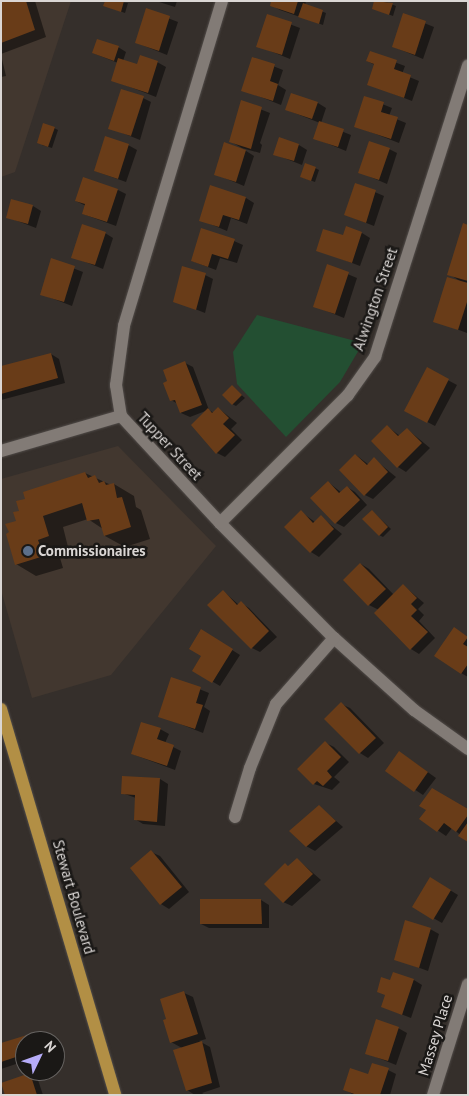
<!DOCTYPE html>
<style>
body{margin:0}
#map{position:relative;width:469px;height:1096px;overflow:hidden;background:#352f2b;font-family:"PT Sans",sans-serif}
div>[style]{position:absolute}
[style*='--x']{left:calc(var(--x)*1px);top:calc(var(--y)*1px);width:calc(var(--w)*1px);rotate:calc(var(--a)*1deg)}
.built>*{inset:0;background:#42372f}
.green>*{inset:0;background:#234f32}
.shadow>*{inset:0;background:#0007}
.building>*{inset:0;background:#693c18}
.roads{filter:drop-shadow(0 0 1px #514c49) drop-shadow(0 0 1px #514c49)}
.street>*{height:12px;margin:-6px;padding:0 6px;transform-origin:6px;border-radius:6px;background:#827b76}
.primary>*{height:12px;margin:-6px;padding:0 6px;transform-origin:6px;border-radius:6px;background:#b28f45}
.dots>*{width:14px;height:14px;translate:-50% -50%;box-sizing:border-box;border:2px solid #1a1816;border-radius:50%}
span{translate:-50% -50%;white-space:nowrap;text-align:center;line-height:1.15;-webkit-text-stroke:5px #1a1816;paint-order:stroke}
.street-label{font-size:15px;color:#dad6d4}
.poi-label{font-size:15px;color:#dad6d4;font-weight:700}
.left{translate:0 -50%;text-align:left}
.frame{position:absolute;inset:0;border:2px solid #dad6d4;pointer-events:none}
.north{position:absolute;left:15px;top:1031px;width:50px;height:50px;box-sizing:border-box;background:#1a1816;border:1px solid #676462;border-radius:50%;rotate:48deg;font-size:14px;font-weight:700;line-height:20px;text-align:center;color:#dad6d4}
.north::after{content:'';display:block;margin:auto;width:18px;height:22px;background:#b6acf8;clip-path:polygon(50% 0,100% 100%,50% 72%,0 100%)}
</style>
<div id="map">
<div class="built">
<i style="clip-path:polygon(1px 1px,71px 1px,15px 172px,1px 177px)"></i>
<i style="clip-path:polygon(118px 446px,216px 546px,111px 675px,32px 698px,1px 590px,1px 479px)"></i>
</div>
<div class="green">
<i style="clip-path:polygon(257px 315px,363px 343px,340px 382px,286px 437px,237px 384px,233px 352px)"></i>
</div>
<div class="shadow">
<i style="clip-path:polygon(1px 1px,35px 1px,46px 37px,1px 54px)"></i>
<i style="clip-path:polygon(106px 1px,128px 3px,125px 13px,108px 7px)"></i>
<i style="clip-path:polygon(156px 1px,177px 1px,175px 7px)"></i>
<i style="clip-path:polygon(272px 1px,306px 1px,305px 5px,326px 13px,323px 25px,280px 10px,271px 5px)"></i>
<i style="clip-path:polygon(375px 1px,384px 1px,396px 6px,393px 16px,377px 10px)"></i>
<i style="clip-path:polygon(147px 10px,178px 22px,167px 55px,137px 43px)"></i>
<i style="clip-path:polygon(404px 15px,434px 27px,423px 59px,394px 47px)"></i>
<i style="clip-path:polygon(268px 16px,300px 28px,290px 59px,258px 46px)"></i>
<i style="clip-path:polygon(118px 47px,126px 52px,123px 61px,138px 66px,157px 62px,166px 67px,156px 97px,112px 80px,118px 63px,93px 53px)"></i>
<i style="clip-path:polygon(370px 53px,405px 66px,402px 74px,419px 81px,412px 101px,368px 84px,375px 65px,367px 61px)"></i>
<i style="clip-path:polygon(1px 55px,6px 76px,1px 77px)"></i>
<i style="clip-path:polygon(253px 58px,283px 70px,278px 85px,286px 90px,281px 105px,243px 90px)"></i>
<i style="clip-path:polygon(365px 97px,392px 108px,389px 116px,406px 123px,399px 143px,355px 126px)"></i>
<i style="clip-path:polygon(143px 98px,151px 102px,140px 140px,110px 128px)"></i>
<i style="clip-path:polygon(242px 102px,270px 113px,260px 143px,262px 145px,260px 153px,242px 148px,230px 141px)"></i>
<i style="clip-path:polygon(318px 103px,326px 108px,321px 123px,351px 135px,346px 151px,314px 138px,320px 123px,287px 110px)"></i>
<i style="clip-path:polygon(54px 128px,58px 130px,52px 148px,42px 145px)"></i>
<i style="clip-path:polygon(128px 145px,137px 150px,126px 182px,95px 171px)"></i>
<i style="clip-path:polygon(299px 145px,307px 150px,302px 165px,274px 154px)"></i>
<i style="clip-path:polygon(243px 149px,254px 156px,244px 186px,215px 174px)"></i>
<i style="clip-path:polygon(389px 149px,397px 153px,387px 184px,359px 172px)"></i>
<i style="clip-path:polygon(315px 168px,319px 170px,315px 182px,301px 177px)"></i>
<i style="clip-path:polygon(356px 184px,384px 196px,374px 226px,346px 215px)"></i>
<i style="clip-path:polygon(118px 190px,126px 194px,116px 226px,83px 214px,86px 206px,76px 201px)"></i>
<i style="clip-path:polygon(246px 198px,254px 203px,247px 224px,231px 218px,227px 231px,201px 220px)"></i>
<i style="clip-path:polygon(33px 206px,41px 211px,36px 228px,7px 217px)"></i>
<i style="clip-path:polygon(468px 226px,468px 330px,467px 333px,435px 321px,460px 281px,449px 274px)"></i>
<i style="clip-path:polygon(105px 233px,113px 238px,103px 269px,73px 257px)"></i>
<i style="clip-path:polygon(362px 233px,370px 238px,360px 266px,318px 250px)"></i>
<i style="clip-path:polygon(234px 241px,243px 245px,237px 263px,220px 258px,216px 270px,192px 261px)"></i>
<i style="clip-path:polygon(52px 260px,83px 272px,72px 306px,41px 294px)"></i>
<i style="clip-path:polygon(328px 266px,357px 278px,344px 318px,314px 306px)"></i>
<i style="clip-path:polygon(205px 275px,213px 279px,205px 313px,175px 301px)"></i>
<i style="clip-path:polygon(51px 354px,59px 359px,65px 383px,1px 400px,1px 368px)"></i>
<i style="clip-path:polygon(185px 363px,193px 367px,209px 410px,214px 413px,218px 408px,237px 423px,231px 429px,242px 440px,225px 457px,217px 453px,208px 410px,190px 417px,181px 413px,178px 404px,171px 400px)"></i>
<i style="clip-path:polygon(427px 369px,457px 385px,435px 426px,414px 415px)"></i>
<i style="clip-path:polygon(232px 387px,245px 398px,236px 406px,232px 404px)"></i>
<i style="clip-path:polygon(388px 427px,400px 436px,407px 429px,430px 448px,406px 472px,398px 467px)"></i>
<i style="clip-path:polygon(356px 455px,369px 465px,374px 459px,396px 477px,373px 499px,365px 495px)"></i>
<i style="clip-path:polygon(85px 473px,111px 485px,114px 484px,134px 496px,136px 507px,141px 510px,150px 539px,125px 547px,105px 536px,103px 529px,88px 519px,63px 527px,68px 547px,58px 551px,63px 568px,36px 576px,16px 564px,17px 522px,21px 511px)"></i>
<i style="clip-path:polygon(328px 482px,342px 493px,347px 487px,355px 492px,367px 505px,344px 527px,336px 523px)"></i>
<i style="clip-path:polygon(372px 511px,391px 529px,383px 537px,379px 535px)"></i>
<i style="clip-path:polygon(301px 512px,315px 522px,321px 517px,342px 534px,319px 557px,311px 552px)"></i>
<i style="clip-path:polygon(361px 564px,369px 569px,394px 595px,404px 586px,424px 603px,418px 609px,424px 615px,419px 621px,435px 638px,419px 654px,411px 649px,376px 613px,379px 610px,369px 605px)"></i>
<i style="clip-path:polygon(223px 591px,239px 605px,241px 603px,249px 608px,277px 637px,260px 652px,252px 648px)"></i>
<i style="clip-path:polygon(455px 629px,468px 637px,468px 677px,461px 673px)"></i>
<i style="clip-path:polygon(210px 636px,240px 655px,220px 686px,193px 670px,202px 656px)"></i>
<i style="clip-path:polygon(172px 678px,209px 693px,204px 707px,210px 711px,203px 733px,160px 716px)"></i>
<i style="clip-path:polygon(341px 704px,350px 708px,384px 743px,368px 758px,360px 753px,326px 719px)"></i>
<i style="clip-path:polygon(160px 729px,169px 734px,165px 743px,181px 751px,175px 770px,132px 754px)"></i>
<i style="clip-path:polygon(326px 743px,334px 747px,349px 762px,334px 777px,340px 782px,332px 790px,314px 784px)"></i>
<i style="clip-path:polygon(408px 758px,436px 778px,423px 795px,387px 771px)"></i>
<i style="clip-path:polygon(160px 779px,168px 784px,165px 826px,143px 824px,135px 819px,136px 798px,122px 793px)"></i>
<i style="clip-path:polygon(319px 806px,343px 827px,315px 851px,306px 846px)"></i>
<i style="clip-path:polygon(468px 811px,468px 841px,452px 828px,446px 836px,421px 819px)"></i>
<i style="clip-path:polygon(151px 852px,160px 856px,189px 892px,169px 909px,161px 904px)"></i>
<i style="clip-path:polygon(297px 859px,321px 880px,292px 906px,283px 902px,286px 865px,289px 867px)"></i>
<i style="clip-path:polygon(430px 878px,458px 895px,442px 923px,414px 907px)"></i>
<i style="clip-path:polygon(261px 900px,269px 905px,269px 928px,209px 928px,201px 924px)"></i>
<i style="clip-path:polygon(430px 929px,439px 934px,428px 971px,395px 959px)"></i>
<i style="clip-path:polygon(414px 980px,422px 985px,411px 1018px,383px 1007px,391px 982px)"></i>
<i style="clip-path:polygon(184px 993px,193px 997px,206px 1039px,199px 1041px,210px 1047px,220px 1087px,202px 1093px,205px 1095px,195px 1095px,187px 1090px,182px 1048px,171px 1042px,167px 1019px)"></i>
<i style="clip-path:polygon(398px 1028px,407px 1033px,396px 1065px,366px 1053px)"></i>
<i style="clip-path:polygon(26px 1036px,35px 1041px,25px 1041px,25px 1061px,1px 1069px,1px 1044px)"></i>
<i style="clip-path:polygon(388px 1070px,396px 1074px,390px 1095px,354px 1095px,344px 1089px,369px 1076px)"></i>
<i style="clip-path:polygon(30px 1075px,38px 1080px,43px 1095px,6px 1095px)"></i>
</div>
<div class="building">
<i style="clip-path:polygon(1px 1px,26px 1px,35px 30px,1px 43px)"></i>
<i style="clip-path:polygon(105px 1px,124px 1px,121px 12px,103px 6px)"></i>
<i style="clip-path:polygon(271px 1px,298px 1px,294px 14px,270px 6px)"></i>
<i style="clip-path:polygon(374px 1px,393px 3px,389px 15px,372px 9px)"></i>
<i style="clip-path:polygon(303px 3px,323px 10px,319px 24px,298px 17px)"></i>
<i style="clip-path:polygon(146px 8px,170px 16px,159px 51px,135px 43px)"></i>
<i style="clip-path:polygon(403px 13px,426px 21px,415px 55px,392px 47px)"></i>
<i style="clip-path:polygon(267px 14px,292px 22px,282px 55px,256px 47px)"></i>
<i style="clip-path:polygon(97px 39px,119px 46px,114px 61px,92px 53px)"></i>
<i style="clip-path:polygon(370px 51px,397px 60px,394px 69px,411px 75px,404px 98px,367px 85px,374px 64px,366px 61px)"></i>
<i style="clip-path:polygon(140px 55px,158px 61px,148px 93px,111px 81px,118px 58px,137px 64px)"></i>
<i style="clip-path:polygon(252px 57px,275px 64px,270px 81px,278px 84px,273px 101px,241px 91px)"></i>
<i style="clip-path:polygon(121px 89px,144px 96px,131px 136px,108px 129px)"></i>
<i style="clip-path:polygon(291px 93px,318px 102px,312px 119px,285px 110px)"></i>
<i style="clip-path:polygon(364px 96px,384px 102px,381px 112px,398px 117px,391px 139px,354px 127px)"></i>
<i style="clip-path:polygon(241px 100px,262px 107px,251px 149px,229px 142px)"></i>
<i style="clip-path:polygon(319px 121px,344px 129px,338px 147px,313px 139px)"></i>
<i style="clip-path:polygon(43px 123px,55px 127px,48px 147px,37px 143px)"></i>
<i style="clip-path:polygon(105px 136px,129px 144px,118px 179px,94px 171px)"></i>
<i style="clip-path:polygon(279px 137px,299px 144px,294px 161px,273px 155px)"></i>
<i style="clip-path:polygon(369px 141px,390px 148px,379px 180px,358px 173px)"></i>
<i style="clip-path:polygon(224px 142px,246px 150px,236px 182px,214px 175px)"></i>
<i style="clip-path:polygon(305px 163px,316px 167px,311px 181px,300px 177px)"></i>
<i style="clip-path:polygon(83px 177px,118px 189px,107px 222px,82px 214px,85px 204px,75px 201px)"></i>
<i style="clip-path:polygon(355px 183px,376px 190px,366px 223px,344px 215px)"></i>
<i style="clip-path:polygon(210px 185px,246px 197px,239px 220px,223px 215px,219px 227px,199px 221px)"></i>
<i style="clip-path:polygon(11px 199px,33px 205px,28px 224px,6px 218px)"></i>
<i style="clip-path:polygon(463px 223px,468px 225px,468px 281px,447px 275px)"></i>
<i style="clip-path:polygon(82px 224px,106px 232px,95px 265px,71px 258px)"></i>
<i style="clip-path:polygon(346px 226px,362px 232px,352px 263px,316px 251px,323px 229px,343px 235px)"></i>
<i style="clip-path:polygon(201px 228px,235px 239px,228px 259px,212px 254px,208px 267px,191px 261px)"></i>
<i style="clip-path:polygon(51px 258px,75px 266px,64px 302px,40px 295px)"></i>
<i style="clip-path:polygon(327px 264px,349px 272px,335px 314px,313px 307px)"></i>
<i style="clip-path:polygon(182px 266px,206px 273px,196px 310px,173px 302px)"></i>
<i style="clip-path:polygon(447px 277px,468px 283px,468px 299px,458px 330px,433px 322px)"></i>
<i style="clip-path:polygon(51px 353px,58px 378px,1px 394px,1px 366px)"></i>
<i style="clip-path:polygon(185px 361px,202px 405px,180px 413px,175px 400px,170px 401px,163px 383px,167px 381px,163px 370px)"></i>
<i style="clip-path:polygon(427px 367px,449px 379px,427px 423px,404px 411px)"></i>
<i style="clip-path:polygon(232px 385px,242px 395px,232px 405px,222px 395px)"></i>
<i style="clip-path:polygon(218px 407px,229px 418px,223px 424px,235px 435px,216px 454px,191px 425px,208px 408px,212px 413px)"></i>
<i style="clip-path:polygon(387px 425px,398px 436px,407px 428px,422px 443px,397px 468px,371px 441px)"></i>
<i style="clip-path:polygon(355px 454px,367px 465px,374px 457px,388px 472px,364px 496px,339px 470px)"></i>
<i style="clip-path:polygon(85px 472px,88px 478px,95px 475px,99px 483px,104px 481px,106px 485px,114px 483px,117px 498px,122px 497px,131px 527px,104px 536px,99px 519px,87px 521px,82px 503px,43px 516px,49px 536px,38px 540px,44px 556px,15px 565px,6px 534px,9px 532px,5px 524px,16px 521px,13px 512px,19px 511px,16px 501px,25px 499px,23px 492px)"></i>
<i style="clip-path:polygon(328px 481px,339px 493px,347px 486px,360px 500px,335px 524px,310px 498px)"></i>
<i style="clip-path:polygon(301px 510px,313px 523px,321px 515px,334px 529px,310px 553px,284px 527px)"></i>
<i style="clip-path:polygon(372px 510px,388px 527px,379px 536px,362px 519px)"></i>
<i style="clip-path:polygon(360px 563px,386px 589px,368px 606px,343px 580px)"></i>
<i style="clip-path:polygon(403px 584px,417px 598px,411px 604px,417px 610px,411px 616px,428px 632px,410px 650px,374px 613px)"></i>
<i style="clip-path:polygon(223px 590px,237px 605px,241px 601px,269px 631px,251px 649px,207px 605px)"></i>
<i style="clip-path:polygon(454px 627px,468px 637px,463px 644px,468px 647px,468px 664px,461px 674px,434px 656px)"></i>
<i style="clip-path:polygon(201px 629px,233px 649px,212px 683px,192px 671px,201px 656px,189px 649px)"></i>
<i style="clip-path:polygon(171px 677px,201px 687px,196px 703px,203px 705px,195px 729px,158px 717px)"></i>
<i style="clip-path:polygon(341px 702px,376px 738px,359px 754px,324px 719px)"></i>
<i style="clip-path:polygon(141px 722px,161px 728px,157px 739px,174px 745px,167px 766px,131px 754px)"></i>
<i style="clip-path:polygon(325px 741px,341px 757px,327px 771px,332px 777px,323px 786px,317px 781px,313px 785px,297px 769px)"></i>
<i style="clip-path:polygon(399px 751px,428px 772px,414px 792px,385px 771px)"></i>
<i style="clip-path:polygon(122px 776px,160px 778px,157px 822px,134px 820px,135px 795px,121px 794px)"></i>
<i style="clip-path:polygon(432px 788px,468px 809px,468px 815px,456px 832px,444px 823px,437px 832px,419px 819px,426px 810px,419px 806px)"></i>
<i style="clip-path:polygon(319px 805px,336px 821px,306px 847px,289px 831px)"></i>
<i style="clip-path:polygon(468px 822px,468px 842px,458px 836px)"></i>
<i style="clip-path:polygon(151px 850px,182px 887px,160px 905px,130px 868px)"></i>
<i style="clip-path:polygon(297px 858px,313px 874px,283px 903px,264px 884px,285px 863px,288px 866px)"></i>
<i style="clip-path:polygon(430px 877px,451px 890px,433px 920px,412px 907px)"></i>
<i style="clip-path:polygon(200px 899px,261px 899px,262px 924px,200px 924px)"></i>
<i style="clip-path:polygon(405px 920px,431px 928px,419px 968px,394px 960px)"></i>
<i style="clip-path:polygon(393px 972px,414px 979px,402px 1015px,381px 1007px,385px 995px,377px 992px,381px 977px,390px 980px)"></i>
<i style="clip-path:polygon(184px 991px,198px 1034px,170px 1043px,163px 1020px,166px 1019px,160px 999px)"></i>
<i style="clip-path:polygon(376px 1019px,399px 1027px,388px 1061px,365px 1054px)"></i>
<i style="clip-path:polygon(27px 1035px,28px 1041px,25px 1041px,25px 1054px,1px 1062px,1px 1043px)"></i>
<i style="clip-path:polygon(202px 1041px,212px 1083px,186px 1091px,173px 1050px)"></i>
<i style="clip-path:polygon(372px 1063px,389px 1068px,380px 1095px,357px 1095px,343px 1090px,350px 1068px,368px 1074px)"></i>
<i style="clip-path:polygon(30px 1073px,37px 1095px,5px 1095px,1px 1083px)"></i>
</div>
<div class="roads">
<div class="street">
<i style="--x:222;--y:1;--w:339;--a:106.8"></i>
<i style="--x:124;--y:326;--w:60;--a:97.7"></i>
<i style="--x:116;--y:385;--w:31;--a:81"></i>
<i style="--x:121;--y:416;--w:146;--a:47.2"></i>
<i style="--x:220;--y:523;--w:162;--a:45.3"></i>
<i style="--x:334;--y:638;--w:108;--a:42"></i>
<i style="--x:414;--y:710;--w:67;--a:35.8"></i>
<i style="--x:1;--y:451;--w:125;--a:-16.3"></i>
<i style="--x:220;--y:523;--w:181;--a:-45"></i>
<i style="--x:348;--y:395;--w:47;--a:-54.6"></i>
<i style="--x:375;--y:357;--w:306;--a:-72.3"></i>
<i style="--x:235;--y:817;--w:51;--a:-73"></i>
<i style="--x:250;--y:768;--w:69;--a:-67.9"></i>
<i style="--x:276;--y:704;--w:88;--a:-48.7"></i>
<i style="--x:433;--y:1095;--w:116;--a:-72.5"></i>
</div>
<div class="primary">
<i style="--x:1;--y:709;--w:402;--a:73.5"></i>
</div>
</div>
<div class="dots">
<i style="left:28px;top:551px;background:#5c6f8a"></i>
</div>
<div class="street-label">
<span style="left:375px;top:299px;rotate:-71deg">Alwington Street</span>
<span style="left:170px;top:446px;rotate:47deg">Tupper Street</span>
<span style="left:74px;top:897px;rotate:74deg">Stewart Boulevard</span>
<span style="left:435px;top:1035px;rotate:-73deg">Massey Place</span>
</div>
<div class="poi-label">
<span class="left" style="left:38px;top:551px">Commissionaires</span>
</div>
<div class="frame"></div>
<div class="north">N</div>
</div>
